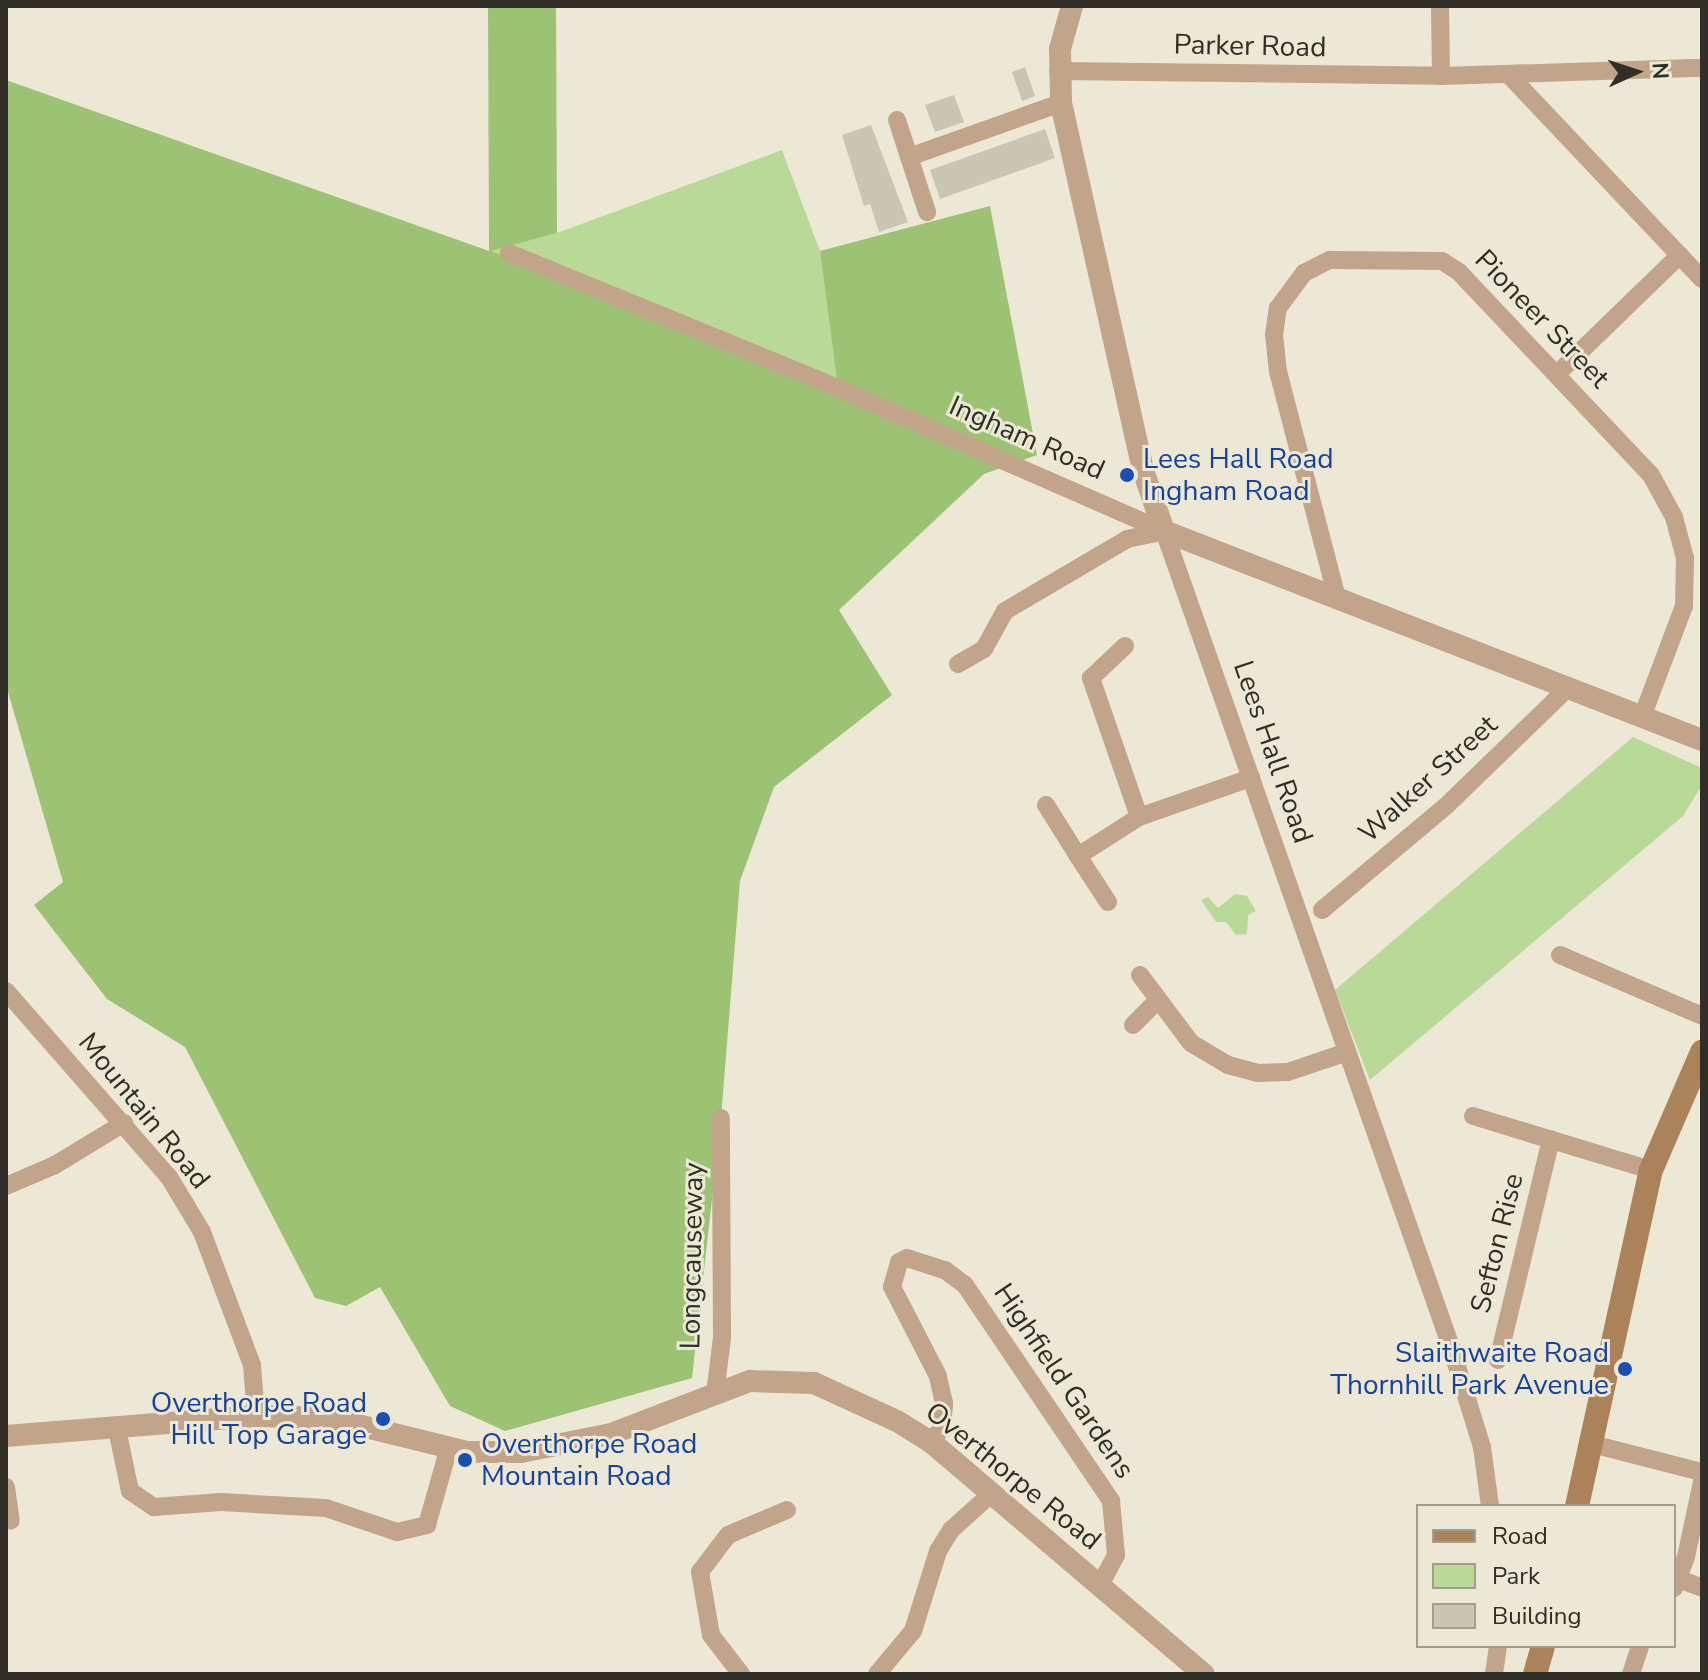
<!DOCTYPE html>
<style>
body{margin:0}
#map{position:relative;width:1708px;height:1680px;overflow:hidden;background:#ece8d5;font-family:"Nunito Sans",sans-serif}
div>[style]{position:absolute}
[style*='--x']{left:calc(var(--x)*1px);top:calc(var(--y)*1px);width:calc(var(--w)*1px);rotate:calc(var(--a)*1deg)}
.green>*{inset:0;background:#b8da96}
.forest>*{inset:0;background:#9cc274}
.building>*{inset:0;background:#cac6b4}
.minor>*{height:18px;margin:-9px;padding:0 9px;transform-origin:9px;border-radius:9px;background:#c1a489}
.tertiary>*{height:22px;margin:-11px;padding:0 11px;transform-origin:11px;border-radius:11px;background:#c1a489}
.secondary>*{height:24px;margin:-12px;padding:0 12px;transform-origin:12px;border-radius:12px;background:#ac825a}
.dots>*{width:22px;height:22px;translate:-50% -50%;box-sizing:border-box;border:4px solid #ece8d5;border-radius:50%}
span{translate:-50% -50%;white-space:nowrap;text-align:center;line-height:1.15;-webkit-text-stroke:6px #ece8d5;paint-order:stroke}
.street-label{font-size:28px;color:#302e27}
.transit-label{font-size:28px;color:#164399}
.left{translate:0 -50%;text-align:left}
.right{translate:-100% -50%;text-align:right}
.frame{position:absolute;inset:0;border:8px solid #302e27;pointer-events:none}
.legend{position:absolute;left:1416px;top:1504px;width:260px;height:144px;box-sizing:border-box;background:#ece8d5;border:2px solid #a19e8f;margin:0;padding:10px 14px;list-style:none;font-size:24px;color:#302e27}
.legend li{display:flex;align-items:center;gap:16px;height:40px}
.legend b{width:40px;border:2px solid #a19e8f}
.north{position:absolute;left:1596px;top:32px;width:80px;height:80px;-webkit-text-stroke:6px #ece8d5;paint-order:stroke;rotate:87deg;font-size:22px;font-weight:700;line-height:32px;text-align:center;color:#302e27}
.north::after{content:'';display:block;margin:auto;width:28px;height:36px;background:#302e27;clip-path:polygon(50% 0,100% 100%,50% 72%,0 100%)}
</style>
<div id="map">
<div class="green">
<i style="clip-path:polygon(782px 150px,820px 251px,839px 388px,489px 251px,557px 233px)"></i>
<i style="clip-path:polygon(1633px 737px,1702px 768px,1702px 785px,1683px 816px,1370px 1080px,1335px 990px)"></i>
<i style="clip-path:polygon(1235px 894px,1247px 896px,1256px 911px,1248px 915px,1247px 934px,1236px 935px,1226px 922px,1216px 922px,1201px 900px,1208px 897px,1218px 908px)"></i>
</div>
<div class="forest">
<i style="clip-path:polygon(488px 6px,556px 6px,557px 233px,491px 251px,838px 388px,820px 251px,990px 206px,1037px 455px,984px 474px,839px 610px,892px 695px,774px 787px,740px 881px,721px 1118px,692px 1378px,505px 1431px,450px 1406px,380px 1287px,346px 1306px,315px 1298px,185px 1047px,107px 999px,34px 905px,63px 882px,6px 685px,6px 80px,489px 251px)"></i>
</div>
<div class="building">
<i style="clip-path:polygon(1025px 67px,1035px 96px,1022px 101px,1012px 72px)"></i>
<i style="clip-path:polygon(954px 95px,964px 122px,935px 132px,925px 105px)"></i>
<i style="clip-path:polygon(871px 125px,908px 222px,879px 232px,870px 204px,864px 206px,842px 135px)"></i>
<i style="clip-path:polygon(1045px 129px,1055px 158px,940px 199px,930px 170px)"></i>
</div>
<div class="minor">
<i style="--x:1440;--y:6;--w:70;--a:89.2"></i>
<i style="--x:1058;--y:71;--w:383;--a:0.7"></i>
<i style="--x:1441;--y:76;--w:261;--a:-1.8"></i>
<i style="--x:1509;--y:75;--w:281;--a:46.6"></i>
<i style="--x:897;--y:120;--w:97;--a:71.9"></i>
<i style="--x:909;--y:157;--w:161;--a:-19.6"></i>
<i style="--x:509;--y:253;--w:330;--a:22.3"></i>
<i style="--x:814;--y:378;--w:382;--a:23.6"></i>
<i style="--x:1557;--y:374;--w:171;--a:-44.1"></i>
<i style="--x:1164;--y:531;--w:865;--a:70.62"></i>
<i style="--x:1451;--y:1347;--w:105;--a:72.8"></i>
<i style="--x:1482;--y:1447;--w:60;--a:82.3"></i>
<i style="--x:1337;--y:598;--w:234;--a:-104.6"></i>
<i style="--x:1278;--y:372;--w:37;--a:-96"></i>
<i style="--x:1274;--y:335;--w:27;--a:-82"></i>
<i style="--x:1278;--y:308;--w:44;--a:-53.4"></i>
<i style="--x:1304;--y:273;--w:29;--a:-27"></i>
<i style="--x:1330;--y:260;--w:112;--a:0.5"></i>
<i style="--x:1442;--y:261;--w:20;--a:33"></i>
<i style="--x:1459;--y:272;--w:279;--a:46.6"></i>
<i style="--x:1651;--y:475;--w:48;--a:61.3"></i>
<i style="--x:1674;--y:517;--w:42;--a:75"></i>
<i style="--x:1685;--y:558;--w:48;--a:91.2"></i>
<i style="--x:1684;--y:606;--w:119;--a:110.7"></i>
<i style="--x:1125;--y:646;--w:47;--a:136.7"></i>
<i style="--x:1091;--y:678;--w:147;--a:70.9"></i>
<i style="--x:958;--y:664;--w:30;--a:-30"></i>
<i style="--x:984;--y:649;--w:43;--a:-61.1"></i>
<i style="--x:1005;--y:611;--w:142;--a:-30.5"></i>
<i style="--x:1127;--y:539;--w:38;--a:-12"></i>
<i style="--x:1046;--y:805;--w:60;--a:57.9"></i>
<i style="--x:1078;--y:856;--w:72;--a:-32.6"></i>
<i style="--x:1139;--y:817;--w:119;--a:-19.2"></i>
<i style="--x:1078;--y:856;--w:55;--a:56.9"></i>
<i style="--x:1322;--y:910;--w:162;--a:-40"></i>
<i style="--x:1446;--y:806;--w:171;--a:-44.1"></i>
<i style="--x:1560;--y:955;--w:155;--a:23.2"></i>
<i style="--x:1140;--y:975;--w:85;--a:53.1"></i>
<i style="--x:1191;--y:1043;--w:43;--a:30.7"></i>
<i style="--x:1228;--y:1065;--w:31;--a:15"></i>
<i style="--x:1258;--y:1073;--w:30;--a:-2"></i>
<i style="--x:1288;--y:1072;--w:62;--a:-18.7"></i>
<i style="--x:6;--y:991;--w:247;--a:48.8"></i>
<i style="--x:169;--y:1177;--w:64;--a:59"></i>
<i style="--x:202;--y:1232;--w:142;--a:69.4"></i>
<i style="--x:252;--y:1365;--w:51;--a:85.5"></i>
<i style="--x:1133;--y:1025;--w:33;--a:-45"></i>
<i style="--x:1473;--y:1116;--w:186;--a:16.9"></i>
<i style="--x:6;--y:1186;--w:53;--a:-23.2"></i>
<i style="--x:55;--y:1165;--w:81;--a:-31.3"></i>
<i style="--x:1498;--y:1360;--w:227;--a:-76.5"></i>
<i style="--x:715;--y:1394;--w:56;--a:-82.9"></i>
<i style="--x:722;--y:1338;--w:220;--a:-90.3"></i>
<i style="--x:117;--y:1429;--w:63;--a:78.2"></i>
<i style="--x:130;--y:1491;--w:29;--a:34"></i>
<i style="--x:154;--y:1507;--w:67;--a:-4.3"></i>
<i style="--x:221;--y:1502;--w:105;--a:3.3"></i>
<i style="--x:326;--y:1508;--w:75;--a:18.7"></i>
<i style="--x:397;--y:1532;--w:31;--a:-13"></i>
<i style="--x:427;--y:1525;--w:81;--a:-74.2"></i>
<i style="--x:931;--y:1442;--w:18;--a:-52"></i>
<i style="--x:942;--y:1428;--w:25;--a:-85"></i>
<i style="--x:944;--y:1403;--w:28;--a:-103"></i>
<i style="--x:938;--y:1376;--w:100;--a:-117.3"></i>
<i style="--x:892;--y:1287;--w:26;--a:-74"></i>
<i style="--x:899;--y:1262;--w:9;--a:-27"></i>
<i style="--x:907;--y:1258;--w:40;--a:18"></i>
<i style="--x:945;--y:1270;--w:25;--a:37"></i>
<i style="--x:965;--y:1285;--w:261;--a:55.9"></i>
<i style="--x:1111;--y:1501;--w:54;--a:84.7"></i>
<i style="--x:1116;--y:1555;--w:34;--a:118"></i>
<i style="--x:1592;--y:1444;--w:114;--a:14.3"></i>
<i style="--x:6;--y:1487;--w:34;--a:82"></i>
<i style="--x:1679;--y:1579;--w:25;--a:21"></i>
<i style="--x:1674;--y:1588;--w:33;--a:-69"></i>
<i style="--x:1686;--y:1557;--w:77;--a:-78"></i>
<i style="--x:741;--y:1674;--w:49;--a:-127.6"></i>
<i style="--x:711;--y:1635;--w:64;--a:-99.9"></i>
<i style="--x:700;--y:1572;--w:46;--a:-52.9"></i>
<i style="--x:728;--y:1535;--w:64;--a:-23"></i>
<i style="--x:877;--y:1674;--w:56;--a:-50.1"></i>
<i style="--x:913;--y:1631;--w:84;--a:-72.6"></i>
<i style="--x:938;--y:1551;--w:25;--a:-58"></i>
<i style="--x:951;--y:1530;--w:54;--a:-42"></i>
<i style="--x:1494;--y:1674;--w:28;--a:-82"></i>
<i style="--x:1631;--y:1674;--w:29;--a:-72"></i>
</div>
<div class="tertiary">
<i style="--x:1072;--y:6;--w:45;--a:105.6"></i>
<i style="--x:1060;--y:49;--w:54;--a:88.9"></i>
<i style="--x:1061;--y:103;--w:379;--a:77.4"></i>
<i style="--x:1144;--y:473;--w:61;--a:71"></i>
<i style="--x:1164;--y:531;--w:577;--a:21.23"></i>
<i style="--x:6;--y:1436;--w:251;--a:-4.6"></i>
<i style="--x:256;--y:1416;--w:73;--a:1.6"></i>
<i style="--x:329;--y:1418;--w:142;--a:13.8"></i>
<i style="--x:467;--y:1452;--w:54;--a:0"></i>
<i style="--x:521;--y:1452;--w:92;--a:-11.3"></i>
<i style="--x:611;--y:1434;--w:149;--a:-20.9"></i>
<i style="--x:750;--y:1381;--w:64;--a:1.8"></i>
<i style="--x:814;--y:1383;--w:91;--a:24.6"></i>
<i style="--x:897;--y:1421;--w:40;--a:32"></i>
<i style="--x:931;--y:1442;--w:358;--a:40.4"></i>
</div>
<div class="secondary">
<i style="--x:1577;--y:1506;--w:344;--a:-77.6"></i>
<i style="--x:1651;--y:1170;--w:129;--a:-66.6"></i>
<i style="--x:1535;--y:1674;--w:29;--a:-74"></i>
</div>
<div class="dots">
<i style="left:1127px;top:475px;background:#1a4fb4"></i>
<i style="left:1625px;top:1369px;background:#1a4fb4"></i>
<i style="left:383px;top:1419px;background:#1a4fb4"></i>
<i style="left:465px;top:1460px;background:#1a4fb4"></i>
</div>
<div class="street-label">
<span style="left:1250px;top:46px;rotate:1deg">Parker Road</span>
<span style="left:1542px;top:319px;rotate:46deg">Pioneer Street</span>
<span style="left:1027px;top:438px;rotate:24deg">Ingham Road</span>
<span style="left:1273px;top:752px;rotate:71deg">Lees Hall Road</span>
<span style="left:1428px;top:779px;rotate:-42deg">Walker Street</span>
<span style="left:144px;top:1111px;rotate:51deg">Mountain Road</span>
<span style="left:1497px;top:1243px;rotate:-76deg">Sefton Rise</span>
<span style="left:692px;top:1256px;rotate:-89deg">Longcauseway</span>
<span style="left:1064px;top:1381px;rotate:56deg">Highfield Gardens</span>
<span style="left:1013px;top:1476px;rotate:39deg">Overthorpe Road</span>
</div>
<div class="transit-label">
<span class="left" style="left:1143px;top:475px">Lees Hall Road<br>Ingham Road</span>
<span class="right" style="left:1609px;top:1369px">Slaithwaite Road<br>Thornhill Park Avenue</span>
<span class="right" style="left:367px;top:1419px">Overthorpe Road<br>Hill Top Garage</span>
<span class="left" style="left:481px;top:1460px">Overthorpe Road<br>Mountain Road</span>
</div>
<div class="frame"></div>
<ul class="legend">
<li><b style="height:10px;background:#ac825a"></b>Road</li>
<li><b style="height:22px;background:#b8da96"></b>Park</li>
<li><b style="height:22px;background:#cac6b4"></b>Building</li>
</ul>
<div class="north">N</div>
</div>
